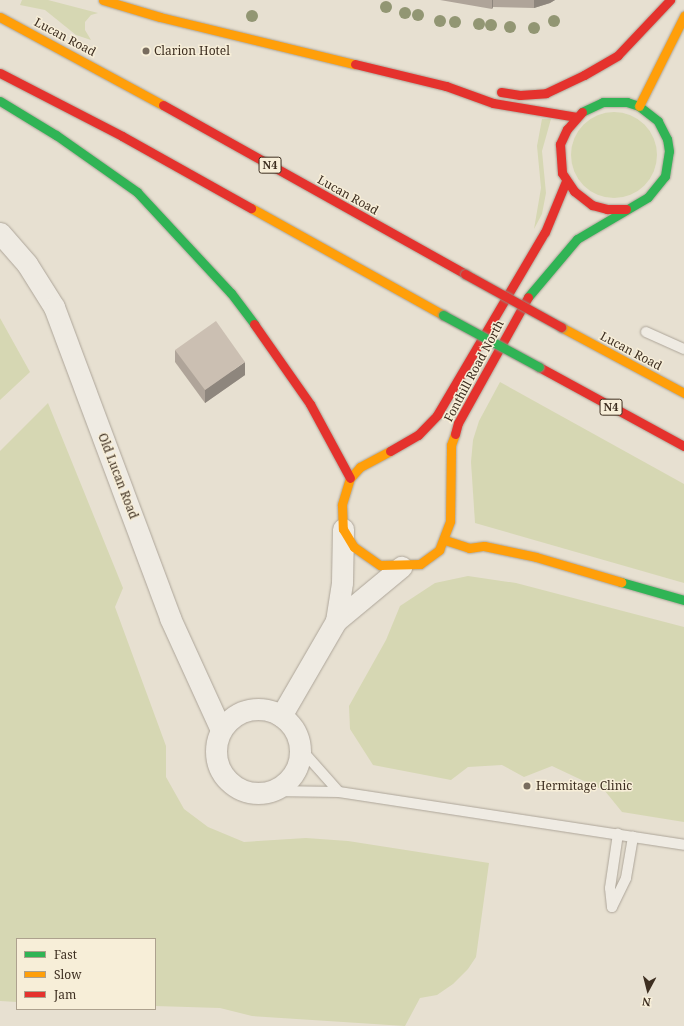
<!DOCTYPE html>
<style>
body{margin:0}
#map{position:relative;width:684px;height:1026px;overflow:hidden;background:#e7e0d1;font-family:"Noto Serif",serif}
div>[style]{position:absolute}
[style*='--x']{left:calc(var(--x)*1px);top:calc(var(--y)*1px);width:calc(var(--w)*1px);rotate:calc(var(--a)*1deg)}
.green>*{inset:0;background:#d6d7b3}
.round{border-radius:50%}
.roads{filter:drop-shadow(0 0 1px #ada599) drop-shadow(0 0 1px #ada599)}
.lane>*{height:10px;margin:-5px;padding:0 5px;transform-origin:5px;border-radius:5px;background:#efebe3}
.street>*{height:21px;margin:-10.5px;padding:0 10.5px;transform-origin:10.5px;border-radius:10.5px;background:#efebe3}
.street>.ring{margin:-10.5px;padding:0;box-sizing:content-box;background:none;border:21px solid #efebe3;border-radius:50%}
.fast>*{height:9px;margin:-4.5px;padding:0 4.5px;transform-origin:4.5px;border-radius:4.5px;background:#30b455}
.slow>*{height:9px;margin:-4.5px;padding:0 4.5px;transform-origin:4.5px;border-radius:4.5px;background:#ff9f0a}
.jam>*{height:9px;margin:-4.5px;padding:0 4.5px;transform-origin:4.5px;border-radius:4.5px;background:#e5322d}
.bridges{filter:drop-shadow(0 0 1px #928b80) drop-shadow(0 0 1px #928b80)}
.fast-bridge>*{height:9px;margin:-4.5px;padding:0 4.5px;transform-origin:4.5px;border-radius:4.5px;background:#30b455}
.jam-bridge>*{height:9px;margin:-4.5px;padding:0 4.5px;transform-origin:4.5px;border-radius:4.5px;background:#e5322d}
.trees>*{width:12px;height:12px;margin:-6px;border-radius:50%;background:#929673}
.wall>*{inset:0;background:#afa499}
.shaded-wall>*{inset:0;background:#8e867d}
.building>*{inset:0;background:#cbbfb2}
.dots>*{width:11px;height:11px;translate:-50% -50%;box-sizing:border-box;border:2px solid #f7eed8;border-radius:50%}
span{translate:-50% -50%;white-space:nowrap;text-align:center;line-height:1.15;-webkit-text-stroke:3px #f7eed8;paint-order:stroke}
.shield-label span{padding:1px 3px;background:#f7eed8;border:1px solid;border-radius:3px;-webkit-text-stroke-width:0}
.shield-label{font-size:11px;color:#3d2e20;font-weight:700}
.street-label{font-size:12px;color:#3d2e20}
.poi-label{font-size:12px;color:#3d2e20}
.left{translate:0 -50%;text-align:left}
.legend{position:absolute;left:16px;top:938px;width:140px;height:72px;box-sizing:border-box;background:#f7eed8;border:1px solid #ada18e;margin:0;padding:5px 7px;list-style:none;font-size:12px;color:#3d2e20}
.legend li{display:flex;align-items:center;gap:8px;height:20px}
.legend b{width:20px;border:1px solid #ada18e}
.north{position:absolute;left:628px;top:970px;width:40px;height:40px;-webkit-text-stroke:3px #f7eed8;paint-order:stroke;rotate:187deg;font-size:11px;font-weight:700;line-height:16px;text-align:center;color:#3d2e20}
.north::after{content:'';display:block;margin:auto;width:14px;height:18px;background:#3d2e20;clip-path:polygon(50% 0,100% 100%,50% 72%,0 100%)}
</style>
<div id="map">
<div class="green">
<i style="clip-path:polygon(22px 0,48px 0,98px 13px,91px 15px,85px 22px,85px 30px,91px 40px,76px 35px,45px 10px,20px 5px)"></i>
<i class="round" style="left:571px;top:112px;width:86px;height:86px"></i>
<i style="clip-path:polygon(542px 119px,551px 119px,542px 151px,546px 193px,542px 214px,534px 229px,541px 188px,537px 146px)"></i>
<i style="clip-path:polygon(0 318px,30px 372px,0 400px)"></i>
<i style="clip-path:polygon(500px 382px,684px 484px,684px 583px,475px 523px,471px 462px,473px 440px,479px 421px)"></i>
<i style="clip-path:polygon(48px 403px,123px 588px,115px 607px,166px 746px,166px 777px,184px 809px,208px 827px,244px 842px,306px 838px,348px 841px,489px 863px,476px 957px,468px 969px,453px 984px,437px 995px,420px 998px,405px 1026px,252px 1016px,220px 1008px,155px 1006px,155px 939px,17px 939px,17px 1002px,0 1001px,0 451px)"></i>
<i style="clip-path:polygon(468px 576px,516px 583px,684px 627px,684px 822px,622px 812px,605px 791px,552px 766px,524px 777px,502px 765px,468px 767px,451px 780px,373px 765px,350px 729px,349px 706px,386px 640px,400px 606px,435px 583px)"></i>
</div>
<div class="roads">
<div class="lane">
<i style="--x:646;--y:332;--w:42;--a:24.1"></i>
<i style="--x:272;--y:791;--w:67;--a:0.9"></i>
<i style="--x:339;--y:792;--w:59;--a:-131.6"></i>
<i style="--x:339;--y:792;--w:349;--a:8.7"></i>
<i style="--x:612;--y:907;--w:32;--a:-64"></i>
<i style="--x:626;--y:878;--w:42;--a:-80.3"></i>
<i style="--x:612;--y:907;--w:19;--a:-96"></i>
<i style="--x:610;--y:888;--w:55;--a:-81.6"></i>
</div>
<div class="street">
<i style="--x:0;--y:233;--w:41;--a:48.9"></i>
<i style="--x:27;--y:264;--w:51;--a:57.9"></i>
<i style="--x:54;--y:307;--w:332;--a:69.5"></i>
<i style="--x:170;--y:618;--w:123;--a:65.5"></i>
<i style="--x:336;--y:621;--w:85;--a:-39.7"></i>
<i class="ring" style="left:216px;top:709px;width:63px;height:63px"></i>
<i style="--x:281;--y:716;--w:110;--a:-59.9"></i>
<i style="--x:336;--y:621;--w:39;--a:-81"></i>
<i style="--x:342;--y:582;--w:53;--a:-88.9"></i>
</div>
<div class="fast">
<i style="--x:0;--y:101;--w:66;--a:31.3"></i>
<i style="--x:56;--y:135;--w:99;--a:35.1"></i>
<i style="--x:137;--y:192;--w:138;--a:47.1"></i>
<i style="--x:231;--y:293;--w:39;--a:53"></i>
<i style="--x:528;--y:297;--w:76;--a:-49.8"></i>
<i style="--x:577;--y:239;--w:82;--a:-30.6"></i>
<i style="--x:648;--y:197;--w:27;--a:-51"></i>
<i style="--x:665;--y:176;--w:25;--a:-81"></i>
<i style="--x:669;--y:151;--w:12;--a:-99"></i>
<i style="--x:667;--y:139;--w:20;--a:-117"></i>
<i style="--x:658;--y:121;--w:24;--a:-142"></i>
<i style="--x:639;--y:106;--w:13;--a:-162"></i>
<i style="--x:627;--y:102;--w:24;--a:180"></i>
<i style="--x:603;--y:102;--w:23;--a:155"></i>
<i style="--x:621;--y:582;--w:66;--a:15.9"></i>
</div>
<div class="slow">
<i style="--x:103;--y:0;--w:59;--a:16.6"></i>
<i style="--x:160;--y:17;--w:201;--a:13.6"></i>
<i style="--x:0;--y:17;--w:185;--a:28.4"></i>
<i style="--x:639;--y:106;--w:101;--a:-63.4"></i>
<i style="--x:251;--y:208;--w:220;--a:29.1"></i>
<i style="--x:561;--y:327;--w:140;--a:28.2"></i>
<i style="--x:390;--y:451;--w:34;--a:152"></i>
<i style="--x:360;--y:467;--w:15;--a:132"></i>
<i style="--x:350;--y:478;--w:28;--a:107"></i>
<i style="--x:342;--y:505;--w:24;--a:88"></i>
<i style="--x:343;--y:529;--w:21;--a:59"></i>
<i style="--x:354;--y:547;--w:32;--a:35"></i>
<i style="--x:380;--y:565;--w:40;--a:-1.4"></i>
<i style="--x:420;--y:564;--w:24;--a:-36"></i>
<i style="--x:439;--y:550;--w:31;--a:-69"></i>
<i style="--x:450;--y:521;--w:76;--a:-89.2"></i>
<i style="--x:451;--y:445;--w:12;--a:-70"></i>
<i style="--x:445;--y:540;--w:25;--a:18"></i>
<i style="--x:469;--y:548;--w:15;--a:-8"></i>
<i style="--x:484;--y:546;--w:53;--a:11.9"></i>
<i style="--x:536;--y:557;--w:89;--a:16.4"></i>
</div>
<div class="jam">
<i style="--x:355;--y:64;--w:94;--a:13.6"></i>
<i style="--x:446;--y:86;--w:50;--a:19.9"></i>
<i style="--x:493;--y:103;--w:85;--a:9.5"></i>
<i style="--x:0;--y:73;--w:137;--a:27.3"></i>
<i style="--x:122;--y:136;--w:148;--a:29.2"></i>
<i style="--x:501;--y:92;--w:19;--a:9"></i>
<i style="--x:520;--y:95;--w:26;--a:-4"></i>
<i style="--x:546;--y:93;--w:42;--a:-25.3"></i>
<i style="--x:584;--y:75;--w:39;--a:-30"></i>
<i style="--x:618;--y:55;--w:76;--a:-46.6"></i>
<i style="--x:163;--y:105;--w:346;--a:29.2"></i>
<i style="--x:582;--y:112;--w:23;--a:131"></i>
<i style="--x:567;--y:129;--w:17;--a:115"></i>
<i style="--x:560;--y:144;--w:29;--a:86"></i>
<i style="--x:562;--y:173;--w:22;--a:56"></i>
<i style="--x:574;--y:191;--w:23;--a:38"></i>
<i style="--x:592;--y:205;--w:16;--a:15"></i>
<i style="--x:607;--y:209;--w:19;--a:0"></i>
<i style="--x:254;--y:324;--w:98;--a:55"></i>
<i style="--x:310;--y:404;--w:84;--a:61.6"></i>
<i style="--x:539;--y:367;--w:165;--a:28.6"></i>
<i style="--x:455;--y:434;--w:11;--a:-75"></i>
<i style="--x:458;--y:423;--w:144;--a:-60.9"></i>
<i style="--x:390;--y:451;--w:32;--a:-30"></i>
<i style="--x:418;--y:435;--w:28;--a:-46"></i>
<i style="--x:437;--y:415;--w:212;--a:-59.5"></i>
<i style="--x:545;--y:232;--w:55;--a:-67.6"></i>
</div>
</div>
<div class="bridges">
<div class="fast-bridge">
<i style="--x:443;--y:315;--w:109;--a:28.4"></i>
</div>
<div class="jam-bridge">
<i style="--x:465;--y:274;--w:110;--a:28.9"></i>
</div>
</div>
<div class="trees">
<i style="left:386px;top:7px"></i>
<i style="left:405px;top:13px"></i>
<i style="left:418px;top:15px"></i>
<i style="left:252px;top:16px"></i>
<i style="left:440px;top:21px"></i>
<i style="left:554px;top:21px"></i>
<i style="left:455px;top:22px"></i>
<i style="left:479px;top:24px"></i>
<i style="left:491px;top:25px"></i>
<i style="left:510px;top:27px"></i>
<i style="left:534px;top:28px"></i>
</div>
<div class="wall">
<i style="clip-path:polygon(440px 0,555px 0,550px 3px,534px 8px,493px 7px,492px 9px)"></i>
<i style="clip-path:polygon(175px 350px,245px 375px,205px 403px,175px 362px)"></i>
</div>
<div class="shaded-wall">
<i style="clip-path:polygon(492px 0,493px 0,493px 7px,492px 9px)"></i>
<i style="clip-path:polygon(534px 0,555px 0,550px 3px,534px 8px)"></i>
<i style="clip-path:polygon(245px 362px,245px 375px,205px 403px,205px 390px)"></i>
</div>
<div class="building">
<i style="clip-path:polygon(216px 321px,245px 362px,205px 390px,175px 350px)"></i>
</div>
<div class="dots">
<i style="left:146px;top:51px;background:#786c5e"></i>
<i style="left:527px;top:786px;background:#786c5e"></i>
</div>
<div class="shield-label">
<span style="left:270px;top:165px">N4</span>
<span style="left:611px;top:407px">N4</span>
</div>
<div class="street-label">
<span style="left:65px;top:37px;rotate:28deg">Lucan Road</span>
<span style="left:348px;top:195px;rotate:29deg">Lucan Road</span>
<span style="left:631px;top:351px;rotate:28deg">Lucan Road</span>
<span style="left:474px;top:371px;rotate:-62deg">Fonthill Road North</span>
<span style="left:118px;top:476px;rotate:69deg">Old Lucan Road</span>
</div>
<div class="poi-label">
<span class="left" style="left:154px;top:51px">Clarion Hotel</span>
<span class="left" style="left:536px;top:786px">Hermitage Clinic</span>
</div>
<ul class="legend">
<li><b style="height:5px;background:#30b455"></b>Fast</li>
<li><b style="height:5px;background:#ff9f0a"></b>Slow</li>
<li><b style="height:5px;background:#e5322d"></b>Jam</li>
</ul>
<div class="north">N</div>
</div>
